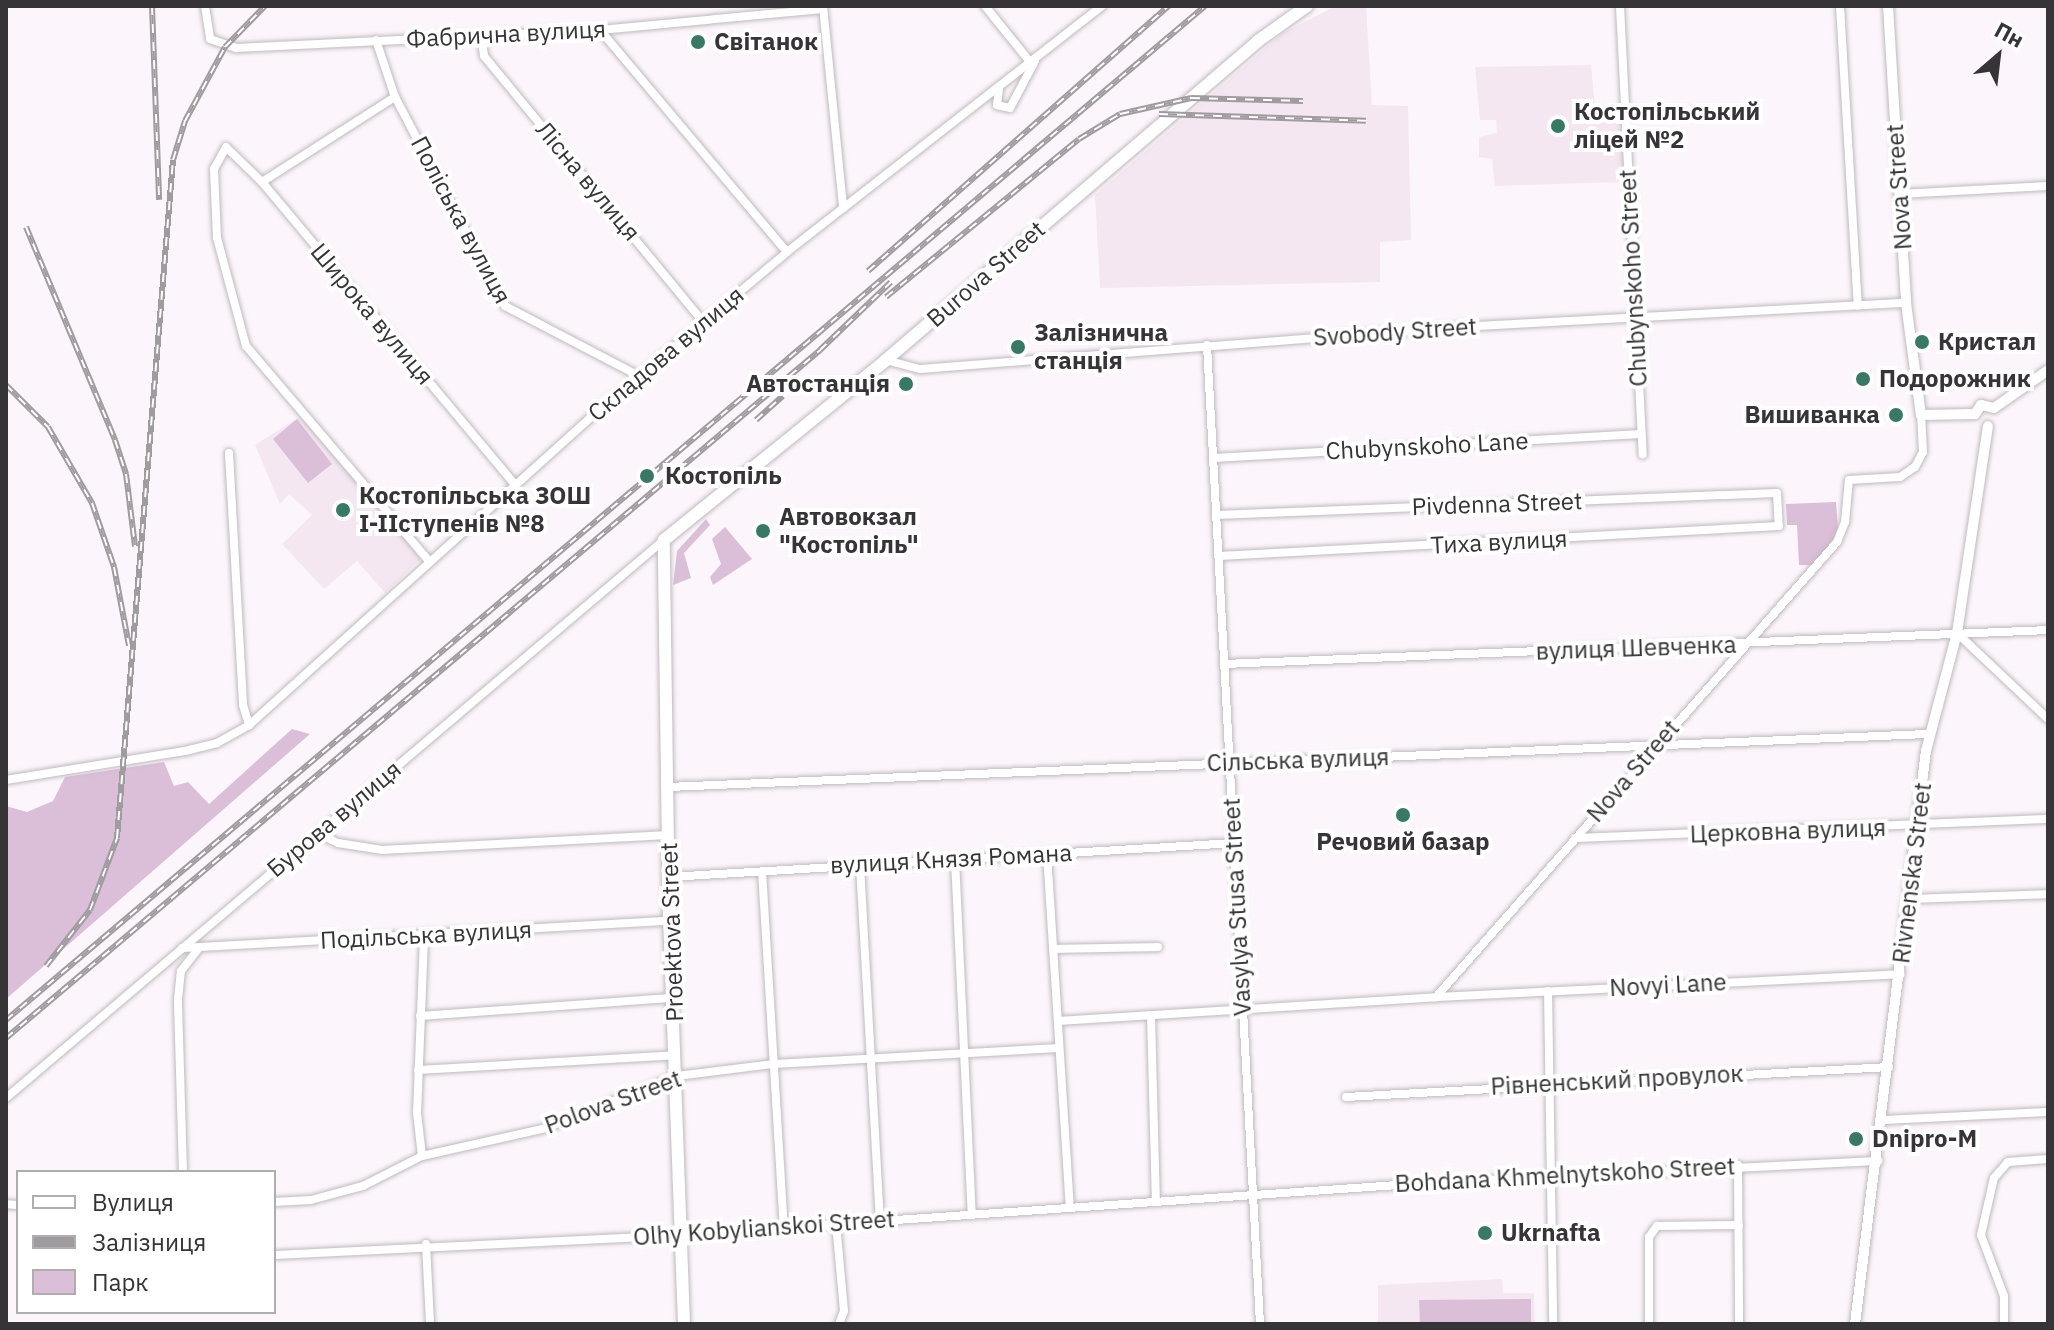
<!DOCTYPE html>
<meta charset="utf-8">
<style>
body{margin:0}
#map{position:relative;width:2054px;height:1330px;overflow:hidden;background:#fcf6fc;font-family:"IBM Plex Sans",sans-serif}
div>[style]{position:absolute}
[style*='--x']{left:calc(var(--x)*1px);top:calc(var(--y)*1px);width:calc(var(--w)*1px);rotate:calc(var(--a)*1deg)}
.built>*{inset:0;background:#f4e7f2}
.green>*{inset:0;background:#dbbed8}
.roads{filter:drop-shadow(0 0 2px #c0babf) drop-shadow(0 0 2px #c0babf)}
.minor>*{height:8px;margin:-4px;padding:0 4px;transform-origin:4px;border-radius:4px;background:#fff}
.tertiary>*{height:10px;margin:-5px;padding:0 5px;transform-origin:5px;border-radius:5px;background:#fff}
.secondary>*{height:12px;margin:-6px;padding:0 6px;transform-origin:6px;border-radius:6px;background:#fff}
.rail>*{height:6px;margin-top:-3px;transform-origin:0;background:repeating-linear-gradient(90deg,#fff 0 9px,#9f9b9f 0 18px);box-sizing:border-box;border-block:2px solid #9f9b9f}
.dots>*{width:22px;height:22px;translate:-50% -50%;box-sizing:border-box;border:4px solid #fff;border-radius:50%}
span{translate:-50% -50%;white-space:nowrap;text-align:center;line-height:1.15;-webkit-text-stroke:8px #fff;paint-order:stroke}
.street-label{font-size:24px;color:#363436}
.poi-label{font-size:24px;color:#363436;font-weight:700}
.left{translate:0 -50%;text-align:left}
.right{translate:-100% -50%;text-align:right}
.frame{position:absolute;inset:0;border:8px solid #363436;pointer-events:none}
.legend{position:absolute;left:16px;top:1170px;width:260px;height:144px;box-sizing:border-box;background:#fff;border:2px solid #afaeaf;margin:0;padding:10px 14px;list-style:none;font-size:24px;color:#363436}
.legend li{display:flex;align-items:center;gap:16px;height:40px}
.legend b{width:40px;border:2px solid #afaeaf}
.north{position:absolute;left:1958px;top:16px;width:80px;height:80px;-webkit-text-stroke:6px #fff;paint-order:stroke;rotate:28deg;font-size:22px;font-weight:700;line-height:32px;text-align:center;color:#363436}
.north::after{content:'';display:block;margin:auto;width:28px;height:36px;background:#363436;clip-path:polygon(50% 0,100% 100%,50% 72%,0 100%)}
</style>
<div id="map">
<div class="built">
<i style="clip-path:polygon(1336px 6px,1366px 6px,1372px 105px,1408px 106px,1411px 240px,1380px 242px,1380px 282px,1100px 288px,1095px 195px,1283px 33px)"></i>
<i style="clip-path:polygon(1591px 65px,1595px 109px,1619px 110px,1624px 182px,1495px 186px,1492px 159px,1479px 157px,1479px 137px,1497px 133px,1496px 120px,1480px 120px,1475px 67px)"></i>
<i style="clip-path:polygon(301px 416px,422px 558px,385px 593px,357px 561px,324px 589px,282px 544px,312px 515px,289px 494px,280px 504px,255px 445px)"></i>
<i style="clip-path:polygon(1502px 1279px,1503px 1293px,1534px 1293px,1535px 1324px,1378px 1324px,1378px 1285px)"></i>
</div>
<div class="green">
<i style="clip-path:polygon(297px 419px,332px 464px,308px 483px,273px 439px)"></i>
<i style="clip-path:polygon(1836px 502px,1838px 529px,1833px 541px,1812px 565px,1799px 565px,1797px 525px,1787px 525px,1786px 504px)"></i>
<i style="clip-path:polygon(706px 519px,710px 525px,684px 553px,691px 578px,673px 585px,677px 551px)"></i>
<i style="clip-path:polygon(725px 527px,752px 559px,713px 585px,710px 577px,721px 564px,712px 539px)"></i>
<i style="clip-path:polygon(292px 729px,310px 734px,6px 999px,6px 806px,27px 812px,53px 801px,65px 777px,164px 762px,174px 786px,188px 782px,209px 804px)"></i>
<i style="clip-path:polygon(1531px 1299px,1531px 1324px,1420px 1324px,1419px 1300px)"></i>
</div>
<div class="roads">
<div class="minor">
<i style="--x:205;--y:6;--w:33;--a:81"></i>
<i style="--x:210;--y:39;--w:28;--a:19"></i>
<i style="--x:236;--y:48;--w:364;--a:-2.8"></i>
<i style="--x:600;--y:30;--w:224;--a:-5.4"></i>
<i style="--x:823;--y:6;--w:203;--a:84.3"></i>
<i style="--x:985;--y:6;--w:72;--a:51.2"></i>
<i style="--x:1620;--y:6;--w:449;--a:87.1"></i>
<i style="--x:1840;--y:6;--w:300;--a:86.6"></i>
<i style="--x:600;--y:30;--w:290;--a:49.9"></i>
<i style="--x:481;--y:36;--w:20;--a:81"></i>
<i style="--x:484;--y:56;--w:345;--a:50.5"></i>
<i style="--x:376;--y:40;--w:60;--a:71.6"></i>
<i style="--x:395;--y:97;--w:236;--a:62.2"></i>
<i style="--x:505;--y:306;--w:151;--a:27.6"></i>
<i style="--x:999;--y:89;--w:16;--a:97"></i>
<i style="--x:997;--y:105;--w:13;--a:13"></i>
<i style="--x:1010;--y:108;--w:53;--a:-62"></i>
<i style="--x:262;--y:182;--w:158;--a:-32.6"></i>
<i style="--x:1899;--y:194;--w:149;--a:-3.1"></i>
<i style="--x:1207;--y:345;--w:980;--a:86.9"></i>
<i style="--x:886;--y:360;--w:35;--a:15"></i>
<i style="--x:920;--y:369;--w:540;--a:-4.46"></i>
<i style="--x:1458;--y:327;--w:449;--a:-3.1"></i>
<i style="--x:229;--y:453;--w:252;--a:86.8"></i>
<i style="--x:243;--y:705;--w:21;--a:73"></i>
<i style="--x:1213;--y:458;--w:429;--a:-3.2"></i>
<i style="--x:1216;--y:515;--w:561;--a:-2.25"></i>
<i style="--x:1777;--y:493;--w:33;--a:87"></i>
<i style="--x:1779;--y:526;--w:561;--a:176.93"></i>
<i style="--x:429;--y:561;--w:282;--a:-130.4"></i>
<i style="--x:246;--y:346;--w:112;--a:-105"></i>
<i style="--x:217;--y:238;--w:69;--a:-92.5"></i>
<i style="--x:214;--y:169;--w:25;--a:-61"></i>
<i style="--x:226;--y:147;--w:50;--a:44.2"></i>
<i style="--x:262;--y:182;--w:393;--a:50.1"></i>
<i style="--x:1957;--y:633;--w:125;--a:43.4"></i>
<i style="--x:1224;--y:664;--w:825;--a:-2.36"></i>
<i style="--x:6;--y:780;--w:181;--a:-9.2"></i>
<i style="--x:185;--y:751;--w:33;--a:-14"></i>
<i style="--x:217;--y:743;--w:37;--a:-29"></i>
<i style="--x:249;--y:725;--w:471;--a:-42"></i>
<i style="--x:599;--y:410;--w:246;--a:-40"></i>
<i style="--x:787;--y:252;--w:400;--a:-38"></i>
<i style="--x:668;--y:787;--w:1262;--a:-2.41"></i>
<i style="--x:318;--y:833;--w:22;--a:27"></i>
<i style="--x:338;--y:843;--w:45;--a:9"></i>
<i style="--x:382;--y:850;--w:287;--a:-3"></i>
<i style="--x:1575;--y:838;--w:473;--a:-2.3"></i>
<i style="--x:1047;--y:854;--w:353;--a:86.3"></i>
<i style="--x:955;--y:859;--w:355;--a:87.3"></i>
<i style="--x:860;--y:865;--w:356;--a:86.8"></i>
<i style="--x:762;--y:871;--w:356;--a:86.5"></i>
<i style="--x:669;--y:877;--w:566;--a:-3.44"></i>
<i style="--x:1908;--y:899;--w:140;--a:-2"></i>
<i style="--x:182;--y:948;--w:488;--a:-3.2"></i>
<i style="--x:1053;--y:949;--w:105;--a:-1.1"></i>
<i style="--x:1548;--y:991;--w:333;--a:89.1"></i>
<i style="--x:1436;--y:997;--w:465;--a:-2.8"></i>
<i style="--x:1151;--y:1015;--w:186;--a:88.5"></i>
<i style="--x:420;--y:1016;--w:254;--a:-4.1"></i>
<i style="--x:1058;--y:1021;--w:379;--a:-3.6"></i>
<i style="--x:1436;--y:997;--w:606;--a:-48.61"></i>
<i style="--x:1837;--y:542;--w:22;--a:-68"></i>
<i style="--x:1845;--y:522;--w:42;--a:-84.6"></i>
<i style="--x:1849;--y:480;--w:51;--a:-3.4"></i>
<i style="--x:1900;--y:477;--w:18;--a:-34"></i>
<i style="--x:1915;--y:467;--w:17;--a:-62"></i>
<i style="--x:1923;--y:452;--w:37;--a:-93"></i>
<i style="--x:418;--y:1070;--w:258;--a:-3.3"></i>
<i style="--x:1346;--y:1097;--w:544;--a:-3.16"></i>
<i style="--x:6;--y:1098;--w:863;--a:-40.3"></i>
<i style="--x:1883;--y:1120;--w:165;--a:-2.8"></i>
<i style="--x:422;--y:1156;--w:43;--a:-96.6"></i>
<i style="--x:417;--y:1113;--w:178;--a:-87.7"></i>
<i style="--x:1738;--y:1165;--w:159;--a:89.6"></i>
<i style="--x:183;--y:1172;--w:173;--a:-91.7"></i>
<i style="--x:178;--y:999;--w:28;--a:-84"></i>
<i style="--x:181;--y:971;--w:29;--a:-52"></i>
<i style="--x:274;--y:1202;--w:37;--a:-3"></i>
<i style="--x:311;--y:1200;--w:54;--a:-15.1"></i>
<i style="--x:363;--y:1186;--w:66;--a:-27"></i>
<i style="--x:422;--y:1156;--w:127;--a:-12.7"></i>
<i style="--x:546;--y:1128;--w:141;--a:-21.7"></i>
<i style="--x:677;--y:1076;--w:98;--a:-7.1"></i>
<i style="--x:774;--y:1064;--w:285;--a:-3.2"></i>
<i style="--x:6;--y:1204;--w:12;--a:5"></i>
<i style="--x:836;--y:1223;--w:88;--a:84.8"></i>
<i style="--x:844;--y:1311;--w:14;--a:111"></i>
<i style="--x:426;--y:1244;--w:80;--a:87.1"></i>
<i style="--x:274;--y:1255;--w:407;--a:-2.8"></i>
<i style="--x:681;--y:1235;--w:747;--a:-3.99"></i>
<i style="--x:1426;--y:1183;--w:453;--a:-2.8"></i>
<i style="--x:1649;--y:1324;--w:87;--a:-90"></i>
<i style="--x:1649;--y:1237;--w:14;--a:-54"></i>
<i style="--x:1657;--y:1226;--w:82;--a:-0.7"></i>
<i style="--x:2004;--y:1324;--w:28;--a:-90"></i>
<i style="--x:2004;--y:1296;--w:65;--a:-110.7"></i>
<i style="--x:1981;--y:1235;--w:58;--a:-77.2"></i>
<i style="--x:1994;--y:1178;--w:21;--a:-49"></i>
<i style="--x:2008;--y:1162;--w:40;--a:-4.3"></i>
</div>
<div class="tertiary">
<i style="--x:1888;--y:6;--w:298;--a:86.5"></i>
<i style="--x:1906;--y:303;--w:113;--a:82.4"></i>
<i style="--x:1921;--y:415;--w:54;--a:-1.1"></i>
<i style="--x:1994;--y:408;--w:66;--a:-35.1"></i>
<i style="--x:1975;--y:414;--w:11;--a:-56"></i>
<i style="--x:1981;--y:405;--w:13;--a:13"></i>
<i style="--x:1855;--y:1324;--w:577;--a:-82.94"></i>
<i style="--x:1926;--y:751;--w:122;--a:-75.3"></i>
<i style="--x:1957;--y:633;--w:209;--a:-81.5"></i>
</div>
<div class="secondary">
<i style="--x:684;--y:1324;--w:403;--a:-92.1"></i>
<i style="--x:669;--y:921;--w:381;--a:-90.8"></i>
<i style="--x:664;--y:540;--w:286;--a:-39"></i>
<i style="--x:886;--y:360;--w:490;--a:-40.6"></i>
<i style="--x:1258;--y:41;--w:60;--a:-35.5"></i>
</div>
</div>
<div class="rail">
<i style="--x:152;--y:6;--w:194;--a:87.9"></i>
<i style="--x:1159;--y:114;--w:207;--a:1.9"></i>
<i style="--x:26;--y:227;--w:231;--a:67.3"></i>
<i style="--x:115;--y:440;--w:36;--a:72"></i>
<i style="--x:126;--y:474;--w:73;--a:82.9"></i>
<i style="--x:868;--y:271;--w:401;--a:-41.4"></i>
<i style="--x:886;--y:297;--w:249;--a:-39.3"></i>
<i style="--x:1079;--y:139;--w:48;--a:-31.4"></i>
<i style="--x:1120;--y:114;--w:73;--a:-12.7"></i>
<i style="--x:1191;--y:98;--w:112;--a:1.5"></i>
<i style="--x:6;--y:385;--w:59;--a:45"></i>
<i style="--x:48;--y:427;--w:88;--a:59.9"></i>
<i style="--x:92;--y:503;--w:68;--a:71"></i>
<i style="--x:114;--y:567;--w:80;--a:79.2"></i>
<i style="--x:756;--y:420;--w:36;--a:-42"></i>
<i style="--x:46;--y:966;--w:71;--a:-51.8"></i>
<i style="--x:90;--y:910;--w:77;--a:-69.4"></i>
<i style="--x:117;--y:838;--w:680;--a:-85.28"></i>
<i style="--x:173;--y:160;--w:41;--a:-72.9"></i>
<i style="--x:185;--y:121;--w:84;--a:-61.6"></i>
<i style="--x:225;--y:47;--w:57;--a:-45.7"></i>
<i style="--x:6;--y:1020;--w:1570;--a:-40.22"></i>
<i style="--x:6;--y:1038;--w:1066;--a:-40.2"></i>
<i style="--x:820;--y:350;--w:98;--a:-43.8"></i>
</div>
<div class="dots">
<i style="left:698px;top:42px;background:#3a7865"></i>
<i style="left:1558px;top:126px;background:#3a7865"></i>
<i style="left:1922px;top:342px;background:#3a7865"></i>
<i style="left:1018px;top:347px;background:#3a7865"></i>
<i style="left:1863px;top:379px;background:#3a7865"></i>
<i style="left:906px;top:384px;background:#3a7865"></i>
<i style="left:1896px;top:415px;background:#3a7865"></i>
<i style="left:647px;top:476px;background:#3a7865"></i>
<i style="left:343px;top:510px;background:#3a7865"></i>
<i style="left:763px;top:531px;background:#3a7865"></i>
<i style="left:1403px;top:815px;background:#3a7865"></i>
<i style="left:1856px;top:1139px;background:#3a7865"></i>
<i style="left:1485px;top:1233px;background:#3a7865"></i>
</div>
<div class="street-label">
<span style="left:506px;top:34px;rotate:-3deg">Фабрична вулиця</span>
<span style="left:588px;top:181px;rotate:50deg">Лісна вулиця</span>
<span style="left:1899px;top:187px;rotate:-94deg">Nova Street</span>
<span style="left:461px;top:220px;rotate:62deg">Поліська вулиця</span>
<span style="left:986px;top:274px;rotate:-41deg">Burova Street</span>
<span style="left:1633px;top:278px;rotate:-93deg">Chubynskoho Street</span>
<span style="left:372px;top:314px;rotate:50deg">Широка вулиця</span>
<span style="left:1395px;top:332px;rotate:-4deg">Svobody Street</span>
<span style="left:666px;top:354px;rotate:-40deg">Складова вулиця</span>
<span style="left:1427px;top:446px;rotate:-3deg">Chubynskoho Lane</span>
<span style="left:1497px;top:504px;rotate:-2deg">Pivdenna Street</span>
<span style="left:1499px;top:542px;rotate:-3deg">Тиха вулиця</span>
<span style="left:1636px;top:648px;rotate:-2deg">вулиця Шевченка</span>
<span style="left:1298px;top:760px;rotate:-2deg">Сільська вулиця</span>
<span style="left:1633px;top:771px;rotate:-49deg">Nova Street</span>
<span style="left:334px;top:819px;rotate:-40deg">Бурова вулиця</span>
<span style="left:1788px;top:831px;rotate:-2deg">Церковна вулиця</span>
<span style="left:951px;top:859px;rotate:-3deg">вулиця Князя Романа</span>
<span style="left:1912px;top:873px;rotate:-83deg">Rivnenska Street</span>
<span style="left:1237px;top:907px;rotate:-93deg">Vasylya Stusa Street</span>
<span style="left:672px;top:932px;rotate:-92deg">Proektova Street</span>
<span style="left:426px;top:935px;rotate:-3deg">Подільська вулиця</span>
<span style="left:1668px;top:985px;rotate:-3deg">Novyi Lane</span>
<span style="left:1617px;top:1080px;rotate:-3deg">Рівненський провулок</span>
<span style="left:613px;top:1102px;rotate:-20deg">Polova Street</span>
<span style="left:1565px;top:1175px;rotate:-3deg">Bohdana Khmelnytskoho Street</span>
<span style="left:764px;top:1228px;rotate:-4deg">Olhy Kobylianskoi Street</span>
</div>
<div class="poi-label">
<span class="left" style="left:714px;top:42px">Світанок</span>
<span class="left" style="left:1574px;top:126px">Костопільський<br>ліцей №2</span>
<span class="left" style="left:1034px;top:347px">Залізнична<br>станція</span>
<span class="left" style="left:1938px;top:342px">Кристал</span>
<span class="left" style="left:1879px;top:379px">Подорожник</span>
<span class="right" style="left:890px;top:384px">Автостанція</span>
<span class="right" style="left:1880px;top:415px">Вишиванка</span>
<span class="left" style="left:665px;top:476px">Костопіль</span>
<span class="left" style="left:359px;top:510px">Костопільська ЗОШ<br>І-ІІступенів №8</span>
<span class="left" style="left:779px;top:531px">Автовокзал<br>"Костопіль"</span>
<span style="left:1403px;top:842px">Речовий базар</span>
<span class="left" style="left:1872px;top:1139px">Dnipro-M</span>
<span class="left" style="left:1501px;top:1233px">Ukrnafta</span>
</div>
<div class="frame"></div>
<ul class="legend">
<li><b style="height:10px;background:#fff"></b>Вулиця</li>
<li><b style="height:10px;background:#9f9b9f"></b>Залізниця</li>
<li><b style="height:22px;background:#dbbed8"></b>Парк</li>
</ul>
<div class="north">Пн</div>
</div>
